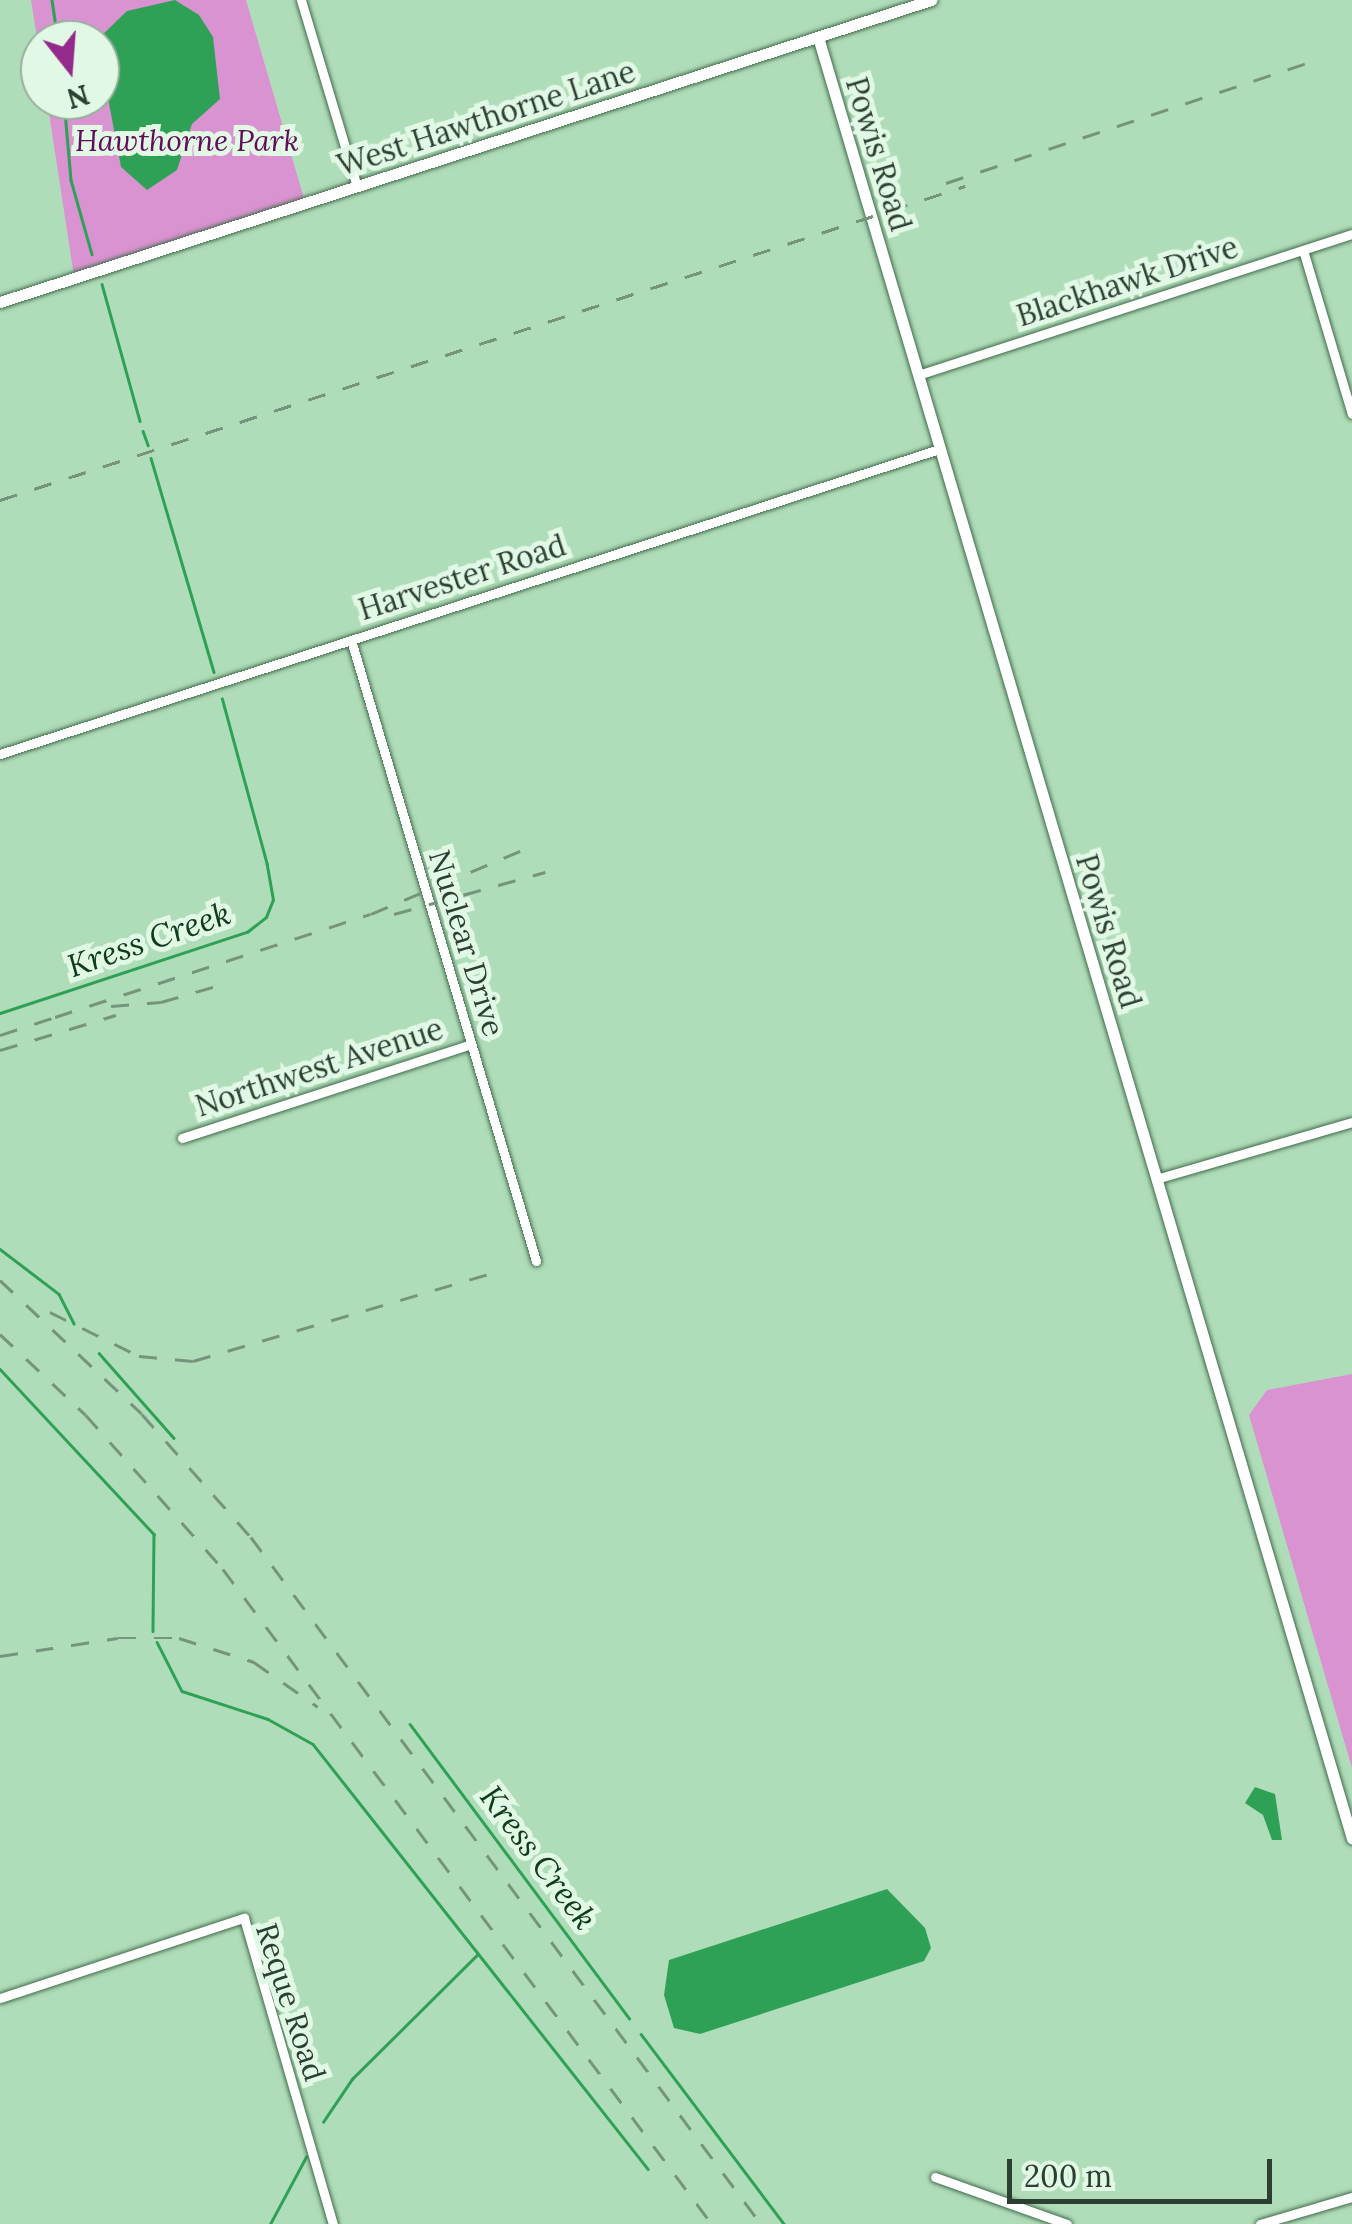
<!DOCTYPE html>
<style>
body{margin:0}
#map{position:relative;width:1352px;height:2224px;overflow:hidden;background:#b0ddb9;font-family:Lora,serif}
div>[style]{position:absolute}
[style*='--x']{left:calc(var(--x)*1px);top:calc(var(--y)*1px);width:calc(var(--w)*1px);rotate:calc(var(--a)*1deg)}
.green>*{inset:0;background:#d993d0}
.water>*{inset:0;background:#2ea157}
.stream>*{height:2.5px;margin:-1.25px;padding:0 1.25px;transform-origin:1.25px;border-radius:1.25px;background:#2ea157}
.roads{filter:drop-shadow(0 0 2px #426b4c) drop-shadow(0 0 2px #426b4c)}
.minor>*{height:9px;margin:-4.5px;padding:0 4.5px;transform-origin:4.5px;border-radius:4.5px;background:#fff}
.tertiary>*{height:11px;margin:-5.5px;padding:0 5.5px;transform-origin:5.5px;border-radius:5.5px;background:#fff}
.rail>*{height:2.5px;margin-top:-1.25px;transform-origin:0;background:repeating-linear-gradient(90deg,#74947b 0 18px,transparent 0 36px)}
span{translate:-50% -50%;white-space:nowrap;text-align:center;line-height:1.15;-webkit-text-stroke:10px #e1f8e5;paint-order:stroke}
.street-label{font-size:30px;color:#2d3f31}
.park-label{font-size:30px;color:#600d5b;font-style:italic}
.water-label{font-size:32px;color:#0d3b1d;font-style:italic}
.north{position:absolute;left:20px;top:20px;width:100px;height:100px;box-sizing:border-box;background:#e1f8e5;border:2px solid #99ae9d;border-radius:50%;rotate:163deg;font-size:28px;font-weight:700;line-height:40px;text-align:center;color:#2d3f31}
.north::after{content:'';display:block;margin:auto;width:35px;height:45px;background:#952a8d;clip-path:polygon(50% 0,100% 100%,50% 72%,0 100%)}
.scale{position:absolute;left:1007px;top:2159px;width:265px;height:45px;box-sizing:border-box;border:5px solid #2d3f31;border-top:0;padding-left:12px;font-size:30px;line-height:35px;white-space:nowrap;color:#2d3f31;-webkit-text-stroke:8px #e1f8e5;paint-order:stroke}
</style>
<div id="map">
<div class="green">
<i style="clip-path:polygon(31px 0,246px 0,305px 202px,74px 276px,47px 100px,100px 100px,100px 40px,40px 40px,40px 57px)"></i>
<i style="clip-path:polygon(1352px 1374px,1352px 1768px,1249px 1415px,1267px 1390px)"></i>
</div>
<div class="water">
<i style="clip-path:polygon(175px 0,199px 15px,213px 37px,220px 99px,192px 124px,177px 170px,147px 190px,121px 167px,97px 40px,127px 11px)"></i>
<i style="clip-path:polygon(1255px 1787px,1275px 1794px,1282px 1840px,1272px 1840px,1263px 1815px,1245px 1803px)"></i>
<i style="clip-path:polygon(887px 1889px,925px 1928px,931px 1948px,924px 1961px,700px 2034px,674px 2028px,664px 1995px,669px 1960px)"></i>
</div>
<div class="stream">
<i style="--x:52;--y:0;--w:40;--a:81.5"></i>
<i style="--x:64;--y:100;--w:80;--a:85"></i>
<i style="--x:71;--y:180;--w:77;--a:74.2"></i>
<i style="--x:102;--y:284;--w:142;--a:74.5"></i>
<i style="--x:143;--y:431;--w:15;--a:70"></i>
<i style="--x:151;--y:458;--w:223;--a:73.6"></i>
<i style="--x:0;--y:1013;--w:260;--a:-18.2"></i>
<i style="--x:247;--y:932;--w:24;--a:-38"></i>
<i style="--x:266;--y:917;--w:18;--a:-68"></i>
<i style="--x:273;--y:900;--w:36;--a:-100"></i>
<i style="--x:267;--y:865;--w:172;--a:-105.2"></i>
<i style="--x:0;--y:1249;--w:74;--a:37.3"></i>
<i style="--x:59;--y:1294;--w:33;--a:63"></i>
<i style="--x:99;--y:1353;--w:113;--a:48.6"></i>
<i style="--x:0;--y:1369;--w:226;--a:47"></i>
<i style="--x:154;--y:1534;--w:97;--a:90.6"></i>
<i style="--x:157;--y:1642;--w:55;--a:63"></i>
<i style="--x:182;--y:1691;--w:90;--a:18"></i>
<i style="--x:268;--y:1719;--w:51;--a:29.1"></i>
<i style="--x:313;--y:1744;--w:541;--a:51.75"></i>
<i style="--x:410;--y:1724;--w:367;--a:53.3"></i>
<i style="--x:641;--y:2034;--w:238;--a:53"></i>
<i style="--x:323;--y:2122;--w:52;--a:-56"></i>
<i style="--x:352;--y:2079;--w:177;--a:-44.8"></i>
<i style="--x:270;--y:2224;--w:76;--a:-61.8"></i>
</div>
<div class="roads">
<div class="minor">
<i style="--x:301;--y:0;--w:195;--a:73.3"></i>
<i style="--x:1303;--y:250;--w:171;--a:73.4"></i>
<i style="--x:918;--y:375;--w:456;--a:-18"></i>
<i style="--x:351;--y:640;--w:648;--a:73.41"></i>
<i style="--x:0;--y:754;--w:987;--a:-17.99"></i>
<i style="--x:182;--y:1138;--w:304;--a:-18"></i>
<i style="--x:1156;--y:1179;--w:204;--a:-16.2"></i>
<i style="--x:0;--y:1998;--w:257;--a:-18.2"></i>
<i style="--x:244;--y:1918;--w:319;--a:73.8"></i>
<i style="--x:935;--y:2177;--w:140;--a:19.6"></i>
<i style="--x:1260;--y:2224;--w:96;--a:-16.4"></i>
</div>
<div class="tertiary">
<i style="--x:818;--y:37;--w:1879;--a:73.49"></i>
<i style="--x:0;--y:302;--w:979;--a:-17.97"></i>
</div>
</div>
<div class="rail">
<i style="--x:946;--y:183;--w:387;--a:-18.4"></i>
<i style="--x:0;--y:500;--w:1015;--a:-18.02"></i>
<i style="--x:394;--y:914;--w:157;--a:-15.5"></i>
<i style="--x:111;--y:1006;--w:50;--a:-4.6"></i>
<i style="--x:161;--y:1002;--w:65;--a:-16.2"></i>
<i style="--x:55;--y:1017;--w:332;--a:-18.1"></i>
<i style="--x:371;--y:914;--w:162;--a:-22.9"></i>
<i style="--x:0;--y:1035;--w:71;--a:-18.2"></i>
<i style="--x:0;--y:1050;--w:121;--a:-16.8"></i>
<i style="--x:0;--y:1280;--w:195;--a:43.3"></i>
<i style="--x:142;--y:1414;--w:164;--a:48.5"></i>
<i style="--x:251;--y:1537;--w:856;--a:53.41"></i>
<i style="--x:50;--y:1312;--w:99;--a:26.3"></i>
<i style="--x:139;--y:1356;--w:54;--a:5.3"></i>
<i style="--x:193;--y:1361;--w:319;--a:-16.4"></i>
<i style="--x:0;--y:1334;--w:118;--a:43.3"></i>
<i style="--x:86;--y:1415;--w:206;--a:48.3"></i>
<i style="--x:223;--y:1569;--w:817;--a:53.26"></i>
<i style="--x:0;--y:1656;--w:119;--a:-8.7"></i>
<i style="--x:118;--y:1638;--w:61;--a:0"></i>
<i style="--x:179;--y:1638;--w:79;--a:17.7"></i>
<i style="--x:254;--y:1662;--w:78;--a:35.1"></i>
</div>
<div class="street-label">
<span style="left:486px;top:118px;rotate:-18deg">West Hawthorne Lane</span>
<span style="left:879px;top:154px;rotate:73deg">Powis Road</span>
<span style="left:1127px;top:281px;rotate:-18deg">Blackhawk Drive</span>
<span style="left:462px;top:577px;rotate:-18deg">Harvester Road</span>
<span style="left:1109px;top:931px;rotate:73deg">Powis Road</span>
<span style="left:467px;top:943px;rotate:73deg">Nuclear Drive</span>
<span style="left:319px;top:1067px;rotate:-18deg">Northwest Avenue</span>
<span style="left:291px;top:2002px;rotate:72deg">Reque Road</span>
</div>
<div class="park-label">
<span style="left:187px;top:140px">Hawthorne Park</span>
</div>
<div class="water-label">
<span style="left:149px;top:940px;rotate:-19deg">Kress Creek</span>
<span style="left:538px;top:1858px;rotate:53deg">Kress Creek</span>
</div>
<div class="north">N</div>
<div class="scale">200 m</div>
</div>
